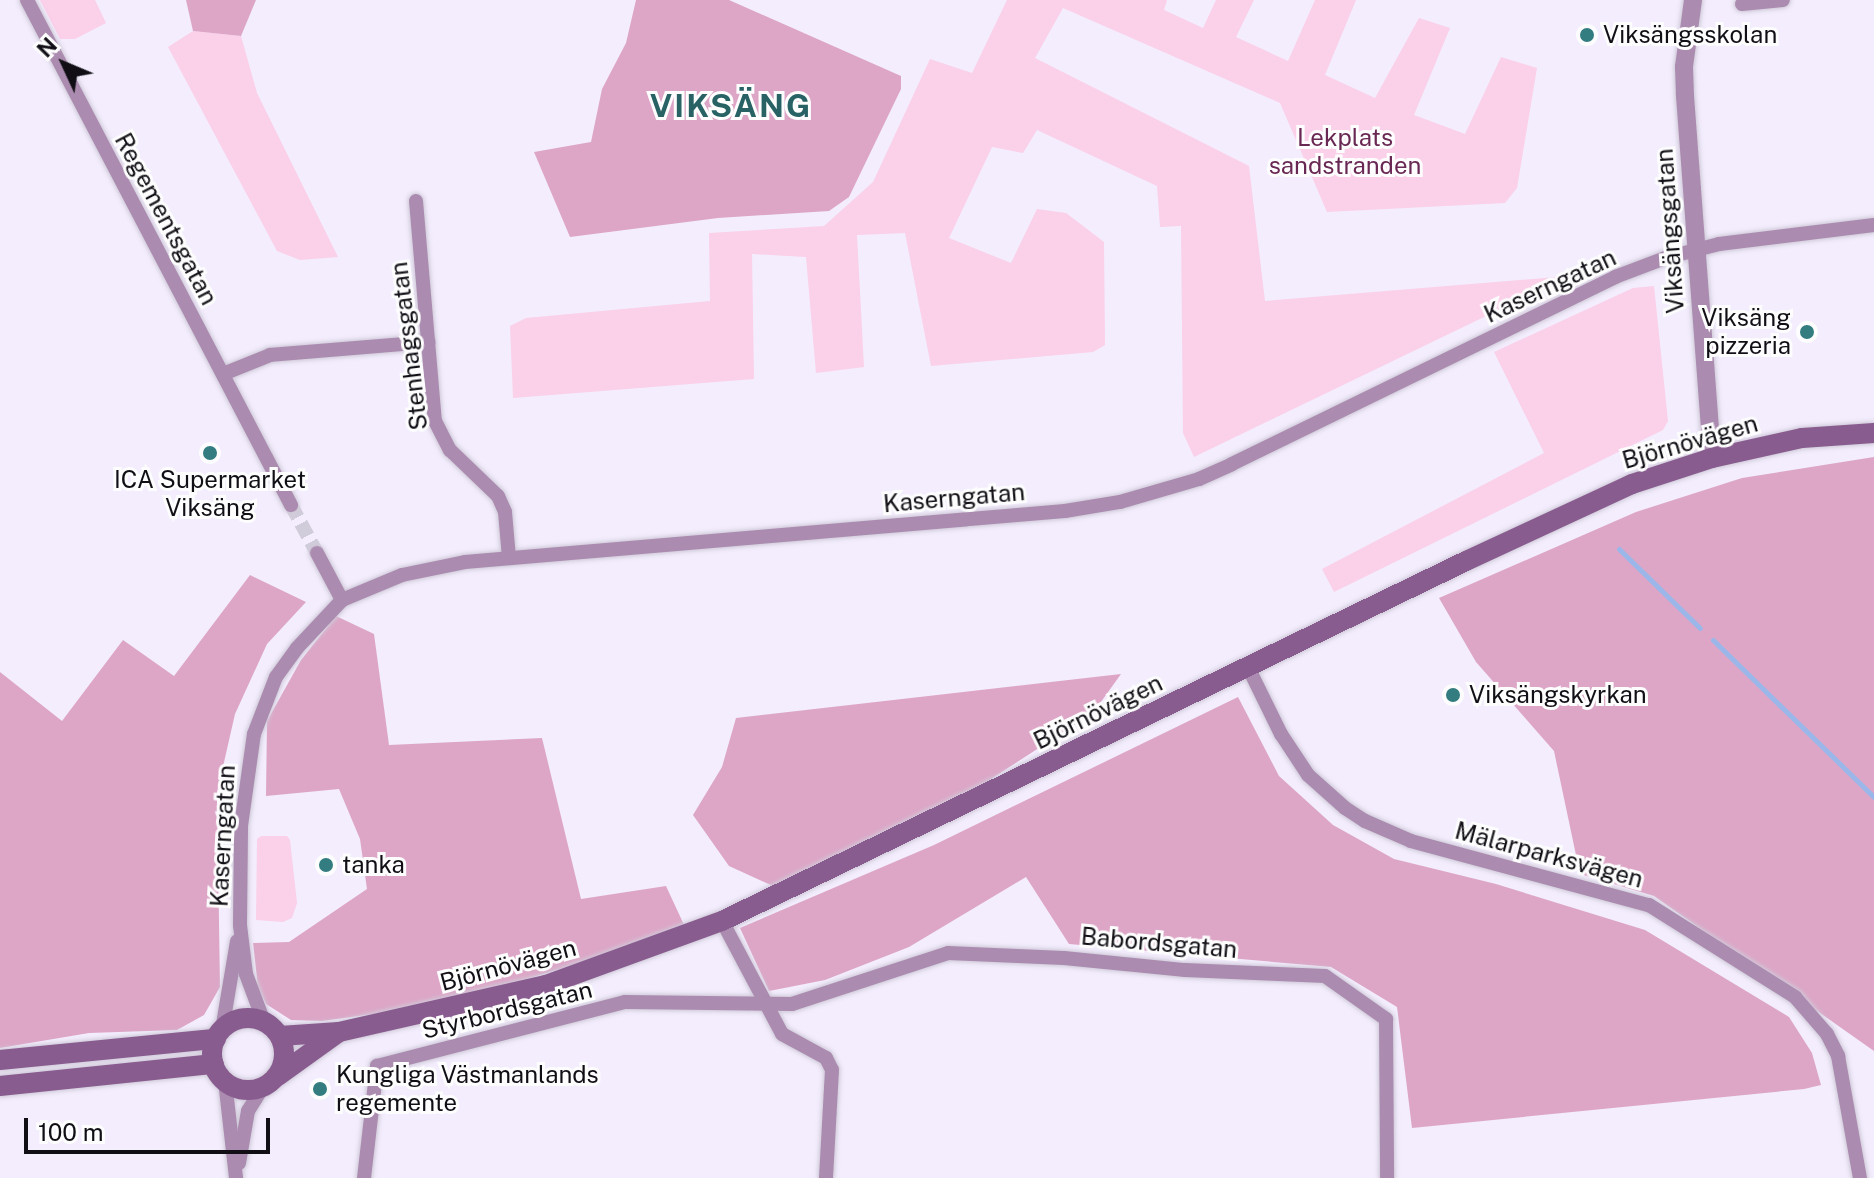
<!DOCTYPE html>
<meta charset="utf-8">
<style>
body{margin:0}
#map{position:relative;width:1874px;height:1178px;overflow:hidden;background:#f3edfd;font-family:"Public Sans",sans-serif}
div>[style]{position:absolute}
[style*='--x']{left:calc(var(--x)*1px);top:calc(var(--y)*1px);width:calc(var(--w)*1px);rotate:calc(var(--a)*1deg)}
.green>*{inset:0;background:#fbd0e9}
.forest>*{inset:0;background:#dda6c7}
.stream>*{height:5px;margin:-2.5px;padding:0 2.5px;transform-origin:2.5px;border-radius:2.5px;background:#9bb7e9}
.minor-tunnel>*{height:14px;margin-top:-7px;transform-origin:0;background:repeating-linear-gradient(90deg,#d1ccda 0 14px,transparent 0 21px)}
.roads{filter:drop-shadow(0 0 2px #cfc9d8) drop-shadow(0 0 2px #cfc9d8)}
.minor>*{height:14px;margin:-7px;padding:0 7px;transform-origin:7px;border-radius:7px;background:#ab8cb0}
.tertiary>*{height:18px;margin:-9px;padding:0 9px;transform-origin:9px;border-radius:9px;background:#ab8cb0}
.secondary>*{height:20px;margin:-10px;padding:0 10px;transform-origin:10px;border-radius:10px;background:#895c8f}
.secondary>.ring{margin:-10px;padding:0;box-sizing:content-box;background:none;border:20px solid #895c8f;border-radius:50%}
.dots>*{width:22px;height:22px;translate:-50% -50%;box-sizing:border-box;border:4px solid #fdfdfd;border-radius:50%}
span{translate:-50% -50%;white-space:nowrap;text-align:center;line-height:1.15;-webkit-text-stroke:6px #fdfdfd;paint-order:stroke}
.poi-label{font-size:24px;color:#110f15}
.left{translate:0 -50%;text-align:left}
.right{translate:-100% -50%;text-align:right}
.park-label{font-size:24px;color:#692853}
.street-label{font-size:24px;color:#110f15}
.district-label{font-size:32px;color:#286265;font-weight:700;letter-spacing:2px}
.north{position:absolute;left:24px;top:24px;width:80px;height:80px;-webkit-text-stroke:6px #fdfdfd;paint-order:stroke;rotate:314deg;font-size:22px;font-weight:700;line-height:32px;text-align:center;color:#110f15}
.north::after{content:'';display:block;margin:auto;width:28px;height:36px;background:#110f15;clip-path:polygon(50% 0,100% 100%,50% 72%,0 100%)}
.scale{position:absolute;left:24px;top:1118px;width:246px;height:36px;box-sizing:border-box;border:4px solid #110f15;border-top:0;padding-left:10px;font-size:24px;line-height:28px;white-space:nowrap;color:#110f15;-webkit-text-stroke:6px #fdfdfd;paint-order:stroke}
</style>
<div id="map">
<div class="green">
<i style="clip-path:polygon(40px 0,95px 0,106px 23px,75px 39px,60px 39px)"></i>
<i style="clip-path:polygon(1007px 0,1167px 0,1164px 10px,1203px 28px,1216px 0,1254px 0,1236px 37px,1288px 61px,1315px 0,1356px 0,1325px 75px,1375px 98px,1419px 18px,1450px 28px,1414px 115px,1465px 134px,1501px 57px,1537px 68px,1517px 188px,1505px 203px,1327px 212px,1280px 103px,1063px 8px,1035px 58px,1249px 166px,1265px 301px,1569px 276px,1194px 457px,1183px 433px,1181px 226px,1160px 227px,1157px 186px,1037px 130px,1023px 153px,992px 147px,949px 238px,1011px 263px,1037px 209px,1066px 213px,1104px 242px,1105px 345px,1093px 352px,931px 366px,905px 233px,857px 235px,864px 367px,816px 373px,806px 257px,752px 254px,754px 379px,513px 398px,510px 326px,526px 318px,710px 301px,709px 233px,824px 226px,873px 182px,930px 59px,972px 73px)"></i>
<i style="clip-path:polygon(193px 31px,241px 36px,257px 93px,338px 257px,300px 260px,277px 251px,168px 47px)"></i>
<i style="clip-path:polygon(1654px 286px,1668px 421px,1663px 430px,1334px 592px,1322px 569px,1544px 453px,1494px 352px,1633px 288px)"></i>
<i style="clip-path:polygon(261px 836px,287px 836px,290px 840px,297px 903px,292px 918px,283px 922px,256px 920px,257px 839px)"></i>
</div>
<div class="forest">
<i style="clip-path:polygon(186px 0,256px 0,241px 36px,193px 31px)"></i>
<i style="clip-path:polygon(636px 0,729px 0,901px 76px,901px 89px,849px 197px,829px 211px,718px 218px,570px 237px,534px 152px,591px 142px,602px 89px,626px 43px)"></i>
<i style="clip-path:polygon(1874px 457px,1874px 1051px,1654px 896px,1580px 874px,1554px 751px,1476px 662px,1439px 598px,1636px 512px,1742px 478px)"></i>
<i style="clip-path:polygon(250px 575px,306px 602px,267px 644px,235px 714px,217px 793px,220px 987px,204px 1015px,177px 1030px,89px 1033px,0 1048px,0 672px,62px 721px,123px 640px,174px 676px)"></i>
<i style="clip-path:polygon(336px 616px,374px 634px,389px 745px,542px 738px,581px 899px,666px 886px,685px 927px,633px 947px,440px 1005px,322px 1021px,291px 1020px,266px 1004px,258px 987px,253px 943px,289px 942px,367px 889px,360px 839px,339px 789px,266px 796px,267px 721px,301px 660px)"></i>
<i style="clip-path:polygon(1121px 674px,1093px 713px,974px 790px,773px 886px,729px 866px,693px 815px,722px 767px,736px 718px)"></i>
<i style="clip-path:polygon(1238px 697px,1279px 776px,1333px 825px,1394px 859px,1496px 884px,1645px 930px,1789px 1017px,1812px 1053px,1821px 1085px,1804px 1089px,1412px 1128px,1397px 1007px,1331px 967px,1069px 944px,1026px 877px,909px 947px,825px 980px,769px 991px,740px 928px,934px 845px)"></i>
</div>
<div class="stream">
<i style="--x:1619;--y:549;--w:113;--a:44.3"></i>
<i style="--x:1713;--y:640;--w:225;--a:44.3"></i>
</div>
<div class="minor-tunnel">
<i style="--x:291;--y:505;--w:55;--a:61.6"></i>
</div>
<div class="roads">
<div class="minor">
<i style="--x:27;--y:0;--w:570;--a:62.4"></i>
<i style="--x:1742;--y:4;--w:41;--a:-5.6"></i>
<i style="--x:416;--y:201;--w:221;--a:85.1"></i>
<i style="--x:435;--y:421;--w:33;--a:63"></i>
<i style="--x:450;--y:450;--w:66;--a:43.8"></i>
<i style="--x:498;--y:496;--w:17;--a:66"></i>
<i style="--x:505;--y:512;--w:46;--a:85"></i>
<i style="--x:223;--y:374;--w:51;--a:-22"></i>
<i style="--x:270;--y:355;--w:159;--a:-4.7"></i>
<i style="--x:317;--y:553;--w:53;--a:62"></i>
<i style="--x:1248;--y:667;--w:75;--a:63.8"></i>
<i style="--x:1281;--y:734;--w:49;--a:56.6"></i>
<i style="--x:1308;--y:775;--w:50;--a:41.7"></i>
<i style="--x:1345;--y:808;--w:24;--a:33"></i>
<i style="--x:1365;--y:821;--w:50;--a:23.5"></i>
<i style="--x:1411;--y:841;--w:246;--a:15.1"></i>
<i style="--x:1649;--y:905;--w:173;--a:32.2"></i>
<i style="--x:1795;--y:997;--w:49;--a:49.1"></i>
<i style="--x:1827;--y:1034;--w:25;--a:63"></i>
<i style="--x:1838;--y:1056;--w:124;--a:79.8"></i>
<i style="--x:722;--y:921;--w:128;--a:62"></i>
<i style="--x:782;--y:1034;--w:50;--a:28.6"></i>
<i style="--x:826;--y:1058;--w:13;--a:63"></i>
<i style="--x:832;--y:1070;--w:108;--a:93.2"></i>
<i style="--x:264;--y:1022;--w:51;--a:-110.6"></i>
<i style="--x:246;--y:974;--w:49;--a:-97"></i>
<i style="--x:240;--y:925;--w:99;--a:-89.4"></i>
<i style="--x:241;--y:826;--w:93;--a:-82"></i>
<i style="--x:254;--y:734;--w:61;--a:-68.9"></i>
<i style="--x:276;--y:677;--w:36;--a:-54"></i>
<i style="--x:297;--y:648;--w:66;--a:-46.8"></i>
<i style="--x:342;--y:600;--w:65;--a:-22.6"></i>
<i style="--x:402;--y:575;--w:64;--a:-11.7"></i>
<i style="--x:465;--y:562;--w:602;--a:-4.86"></i>
<i style="--x:1065;--y:511;--w:56;--a:-9.3"></i>
<i style="--x:1120;--y:502;--w:82;--a:-16.2"></i>
<i style="--x:1199;--y:479;--w:36;--a:-24"></i>
<i style="--x:1232;--y:464;--w:426;--a:-26"></i>
<i style="--x:1615;--y:277;--w:53;--a:-20.8"></i>
<i style="--x:1665;--y:258;--w:56;--a:-14.5"></i>
<i style="--x:1719;--y:244;--w:156;--a:-7"></i>
<i style="--x:222;--y:1030;--w:90;--a:-80.4"></i>
<i style="--x:225;--y:1081;--w:98;--a:83.5"></i>
<i style="--x:239;--y:1163;--w:53;--a:-80.2"></i>
<i style="--x:248;--y:1111;--w:28;--a:-58"></i>
<i style="--x:364;--y:1178;--w:113;--a:-83.4"></i>
<i style="--x:377;--y:1066;--w:256;--a:-14.5"></i>
<i style="--x:625;--y:1002;--w:167;--a:0.7"></i>
<i style="--x:792;--y:1004;--w:164;--a:-18.1"></i>
<i style="--x:948;--y:953;--w:116;--a:2.5"></i>
<i style="--x:1064;--y:958;--w:122;--a:5.7"></i>
<i style="--x:1185;--y:970;--w:140;--a:2.5"></i>
<i style="--x:1325;--y:976;--w:75;--a:35.2"></i>
<i style="--x:1386;--y:1019;--w:159;--a:89.6"></i>
</div>
<div class="tertiary">
<i style="--x:1693;--y:0;--w:68;--a:97.7"></i>
<i style="--x:1684;--y:67;--w:29;--a:88"></i>
<i style="--x:1685;--y:96;--w:363;--a:85.7"></i>
</div>
<div class="secondary">
<i class="ring" style="left:212px;top:1018px;width:52px;height:52px"></i>
<i style="--x:280;--y:1036;--w:59;--a:-3.9"></i>
<i style="--x:339;--y:1032;--w:212;--a:-12.8"></i>
<i style="--x:546;--y:985;--w:187;--a:-20"></i>
<i style="--x:722;--y:921;--w:827;--a:-25.82"></i>
<i style="--x:1466;--y:561;--w:183;--a:-24.9"></i>
<i style="--x:1632;--y:484;--w:84;--a:-18"></i>
<i style="--x:1712;--y:458;--w:92;--a:-12.5"></i>
<i style="--x:1802;--y:438;--w:72;--a:-4"></i>
<i style="--x:0;--y:1060;--w:217;--a:-5.6"></i>
<i style="--x:278;--y:1076;--w:75;--a:-35.8"></i>
<i style="--x:0;--y:1086;--w:215;--a:-5.9"></i>
</div>
</div>
<div class="dots">
<i style="left:1587px;top:35px;background:#337c80"></i>
<i style="left:1807px;top:332px;background:#337c80"></i>
<i style="left:210px;top:453px;background:#337c80"></i>
<i style="left:1453px;top:695px;background:#337c80"></i>
<i style="left:326px;top:865px;background:#337c80"></i>
<i style="left:320px;top:1089px;background:#337c80"></i>
</div>
<div class="poi-label">
<span class="left" style="left:1603px;top:35px">Viksängsskolan</span>
<span class="right" style="left:1791px;top:332px">Viksäng<br>pizzeria</span>
<span style="left:210px;top:494px">ICA Supermarket<br>Viksäng</span>
<span class="left" style="left:1469px;top:695px">Viksängskyrkan</span>
<span class="left" style="left:342px;top:865px">tanka</span>
<span class="left" style="left:336px;top:1089px">Kungliga Västmanlands<br>regemente</span>
</div>
<div class="park-label">
<span style="left:1345px;top:152px">Lekplats<br>sandstranden</span>
</div>
<div class="street-label">
<span style="left:166px;top:219px;rotate:62deg">Regementsgatan</span>
<span style="left:1670px;top:231px;rotate:-94deg">Viksängsgatan</span>
<span style="left:1550px;top:286px;rotate:-25deg">Kaserngatan</span>
<span style="left:409px;top:346px;rotate:-97deg">Stenhagsgatan</span>
<span style="left:1690px;top:442px;rotate:-16deg">Björnövägen</span>
<span style="left:954px;top:498px;rotate:-5deg">Kaserngatan</span>
<span style="left:1098px;top:712px;rotate:-26deg">Björnövägen</span>
<span style="left:223px;top:836px;rotate:-87deg">Kaserngatan</span>
<span style="left:1549px;top:855px;rotate:15deg">Mälarparksvägen</span>
<span style="left:1159px;top:943px;rotate:5deg">Babordsgatan</span>
<span style="left:508px;top:965px;rotate:-15deg">Björnövägen</span>
<span style="left:507px;top:1010px;rotate:-14deg">Styrbordsgatan</span>
</div>
<div class="district-label">
<span style="left:731px;top:106px">VIKSÄNG</span>
</div>
<div class="north">N</div>
<div class="scale">100 m</div>
</div>
